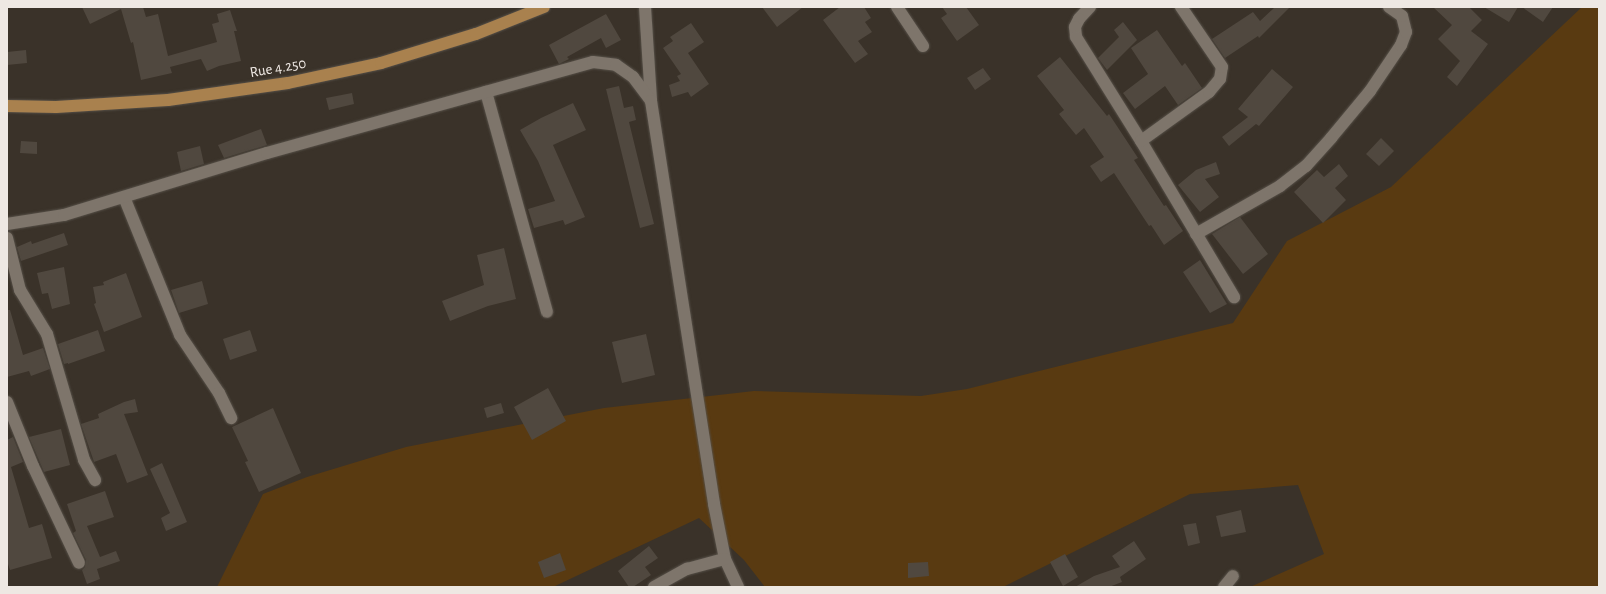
<!DOCTYPE html>
<style>
body{margin:0}
#map{position:relative;width:1606px;height:594px;overflow:hidden;background:#3a3229;font-family:"Alegreya Sans",sans-serif}
div>[style]{position:absolute}
[style*='--x']{left:calc(var(--x)*1px);top:calc(var(--y)*1px);width:calc(var(--w)*1px);rotate:calc(var(--a)*1deg)}
.green>*{inset:0;background:#593a11}
.building>*{inset:0;background:#50483f}
.roads{filter:drop-shadow(0 0 1px #565048) drop-shadow(0 0 1px #565048)}
.minor>*{height:12px;margin:-6px;padding:0 6px;transform-origin:6px;border-radius:6px;background:#7e756b}
.major>*{height:12px;margin:-6px;padding:0 6px;transform-origin:6px;border-radius:6px;background:#a9814e}
span{translate:-50% -50%;white-space:nowrap;text-align:center;line-height:1.15;-webkit-text-stroke:3px #3a3229;paint-order:stroke}
.street-label{font-size:15px;color:#eee8e3}
.frame{position:absolute;inset:0;border:8px solid #eee8e3;pointer-events:none}
</style>
<div id="map">
<div class="green">
<i style="clip-path:polygon(1582px 7px,1599px 7px,1599px 587px,1250px 587px,1324px 554px,1298px 485px,1190px 494px,1003px 587px,765px 587px,744px 560px,699px 518px,553px 587px,217px 587px,263px 494px,307px 477px,406px 447px,604px 408px,754px 391px,921px 396px,967px 389px,1233px 323px,1287px 241px,1391px 187px)"></i>
</div>
<div class="building">
<i style="clip-path:polygon(82px 7px,143px 7px,146px 17px,158px 14px,168px 56px,217px 42px,212px 24px,219px 22px,217px 14px,230px 10px,237px 31px,234px 31px,241px 61px,219px 66px,207px 71px,201px 59px,170px 67px,172px 73px,141px 80px,133px 42px,131px 43px,121px 9px,90px 24px)"></i>
<i style="clip-path:polygon(762px 7px,803px 7px,777px 27px)"></i>
<i style="clip-path:polygon(840px 7px,864px 7px,871px 18px,865px 22px,872px 32px,858px 41px,868px 54px,855px 63px,823px 20px)"></i>
<i style="clip-path:polygon(942px 7px,966px 7px,979px 25px,957px 41px,941px 18px,947px 14px)"></i>
<i style="clip-path:polygon(1275px 7px,1290px 7px,1259px 38px,1258px 36px,1225px 58px,1212px 39px,1253px 12px,1260px 21px)"></i>
<i style="clip-path:polygon(1433px 7px,1469px 7px,1482px 20px,1471px 31px,1488px 44px,1457px 86px,1447px 77px,1460px 61px,1438px 39px,1452px 25px)"></i>
<i style="clip-path:polygon(1484px 7px,1518px 7px,1509px 22px)"></i>
<i style="clip-path:polygon(1522px 7px,1553px 7px,1543px 22px)"></i>
<i style="clip-path:polygon(606px 14px,621px 40px,606px 48px,601px 38px,567px 57px,569px 59px,559px 64px,549px 45px)"></i>
<i style="clip-path:polygon(1123px 22px,1137px 40px,1107px 70px,1098px 58px,1119px 37px,1114px 30px)"></i>
<i style="clip-path:polygon(691px 23px,704px 42px,688px 53px,709px 84px,691px 97px,688px 92px,672px 97px,669px 85px,680px 81px,677px 76px,681px 74px,663px 48px,673px 41px,670px 37px)"></i>
<i style="clip-path:polygon(1157px 30px,1182px 66px,1185px 63px,1202px 88px,1178px 105px,1165px 86px,1135px 109px,1123px 93px,1148px 74px,1131px 48px)"></i>
<i style="clip-path:polygon(26px 50px,27px 63px,7px 65px,7px 52px)"></i>
<i style="clip-path:polygon(1060px 57px,1107px 116px,1109px 114px,1138px 158px,1134px 160px,1164px 206px,1166px 205px,1183px 231px,1164px 245px,1151px 225px,1149px 226px,1114px 173px,1101px 182px,1090px 166px,1104px 157px,1084px 128px,1076px 135px,1059px 114px,1064px 110px,1037px 76px)"></i>
<i style="clip-path:polygon(983px 68px,991px 79px,975px 90px,967px 78px)"></i>
<i style="clip-path:polygon(1272px 69px,1293px 87px,1259px 126px,1256px 124px,1229px 146px,1222px 137px,1248px 117px,1238px 109px)"></i>
<i style="clip-path:polygon(619px 86px,624px 108px,633px 106px,636px 120px,629px 122px,654px 224px,640px 228px,606px 89px)"></i>
<i style="clip-path:polygon(352px 93px,354px 104px,329px 110px,326px 98px)"></i>
<i style="clip-path:polygon(573px 103px,586px 130px,553px 145px,585px 217px,565px 225px,563px 220px,534px 228px,528px 209px,555px 201px,538px 161px,520px 130px,541px 118px)"></i>
<i style="clip-path:polygon(261px 129px,267px 145px,224px 158px,218px 145px)"></i>
<i style="clip-path:polygon(1381px 138px,1394px 151px,1379px 166px,1366px 154px)"></i>
<i style="clip-path:polygon(21px 141px,37px 142px,37px 154px,20px 153px)"></i>
<i style="clip-path:polygon(200px 146px,204px 164px,181px 171px,177px 152px)"></i>
<i style="clip-path:polygon(1216px 162px,1220px 174px,1205px 179px,1219px 197px,1200px 212px,1178px 185px,1196px 170px)"></i>
<i style="clip-path:polygon(1339px 164px,1348px 176px,1335px 188px,1346px 200px,1323px 223px,1294px 192px,1317px 170px,1324px 177px)"></i>
<i style="clip-path:polygon(1240px 217px,1268px 254px,1243px 274px,1212px 234px)"></i>
<i style="clip-path:polygon(64px 233px,68px 245px,21px 261px,17px 247px,31px 241px,32px 244px)"></i>
<i style="clip-path:polygon(504px 248px,516px 299px,488px 306px,450px 321px,442px 301px,484px 285px,477px 255px)"></i>
<i style="clip-path:polygon(1200px 260px,1227px 304px,1210px 313px,1183px 272px)"></i>
<i style="clip-path:polygon(64px 267px,70px 304px,52px 309px,48px 293px,42px 294px,37px 273px)"></i>
<i style="clip-path:polygon(126px 273px,142px 317px,104px 332px,94px 304px,96px 303px,93px 287px,104px 285px,103px 282px)"></i>
<i style="clip-path:polygon(202px 281px,208px 304px,179px 313px,171px 290px)"></i>
<i style="clip-path:polygon(7px 310px,10px 310px,23px 355px,43px 348px,50px 369px,31px 376px,29px 371px,7px 377px)"></i>
<i style="clip-path:polygon(98px 330px,105px 351px,68px 364px,68px 363px,64px 364px,58px 344px)"></i>
<i style="clip-path:polygon(250px 330px,257px 351px,230px 360px,223px 339px)"></i>
<i style="clip-path:polygon(646px 334px,655px 375px,622px 383px,612px 342px)"></i>
<i style="clip-path:polygon(548px 388px,566px 421px,532px 440px,514px 407px)"></i>
<i style="clip-path:polygon(135px 399px,138px 412px,124px 414px,148px 475px,127px 483px,116px 454px,94px 462px,81px 424px,99px 418px,98px 414px,124px 402px)"></i>
<i style="clip-path:polygon(501px 403px,504px 413px,487px 418px,484px 408px)"></i>
<i style="clip-path:polygon(273px 408px,301px 473px,259px 492px,245px 462px,248px 461px,232px 427px)"></i>
<i style="clip-path:polygon(61px 429px,70px 465px,44px 472px,29px 437px)"></i>
<i style="clip-path:polygon(13px 437px,23px 462px,11px 467px,29px 528px,42px 524px,52px 558px,10px 570px,7px 561px,7px 440px)"></i>
<i style="clip-path:polygon(162px 463px,187px 522px,166px 531px,161px 518px,170px 513px,150px 469px)"></i>
<i style="clip-path:polygon(105px 491px,114px 517px,87px 526px,100px 557px,116px 551px,120px 561px,97px 569px,100px 579px,87px 584px,82px 570px,85px 567px,86px 560px,73px 533px,76px 531px,67px 504px)"></i>
<i style="clip-path:polygon(1241px 510px,1246px 532px,1221px 537px,1216px 516px)"></i>
<i style="clip-path:polygon(1196px 523px,1200px 543px,1188px 546px,1183px 525px)"></i>
<i style="clip-path:polygon(1134px 541px,1146px 559px,1120px 577px,1122px 582px,1109px 587px,1075px 587px,1094px 576px,1120px 567px,1112px 556px)"></i>
<i style="clip-path:polygon(649px 546px,658px 558px,645px 567px,651px 575px,633px 587px,629px 587px,618px 571px)"></i>
<i style="clip-path:polygon(560px 553px,566px 570px,544px 578px,538px 562px)"></i>
<i style="clip-path:polygon(1065px 554px,1078px 577px,1063px 586px,1050px 562px)"></i>
<i style="clip-path:polygon(928px 562px,929px 576px,908px 578px,908px 563px)"></i>
</div>
<div class="roads">
<div class="minor">
<i style="--x:645;--y:7;--w:94;--a:86.3"></i>
<i style="--x:897;--y:7;--w:47;--a:56.3"></i>
<i style="--x:1090;--y:7;--w:16;--a:133"></i>
<i style="--x:1079;--y:19;--w:9;--a:117"></i>
<i style="--x:1075;--y:27;--w:10;--a:84"></i>
<i style="--x:1076;--y:37;--w:123;--a:58"></i>
<i style="--x:1141;--y:141;--w:182;--a:59.2"></i>
<i style="--x:486;--y:92;--w:228;--a:74.5"></i>
<i style="--x:1141;--y:141;--w:84;--a:-35.8"></i>
<i style="--x:1209;--y:92;--w:17;--a:-50"></i>
<i style="--x:1220;--y:79;--w:12;--a:-81"></i>
<i style="--x:1222;--y:67;--w:73;--a:-124.3"></i>
<i style="--x:124;--y:197;--w:149;--a:67.9"></i>
<i style="--x:180;--y:335;--w:70;--a:56.1"></i>
<i style="--x:219;--y:393;--w:28;--a:64"></i>
<i style="--x:7;--y:224;--w:58;--a:-9"></i>
<i style="--x:64;--y:215;--w:212;--a:-17"></i>
<i style="--x:267;--y:153;--w:338;--a:-15.6"></i>
<i style="--x:593;--y:62;--w:23;--a:7"></i>
<i style="--x:616;--y:65;--w:21;--a:35"></i>
<i style="--x:633;--y:77;--w:30;--a:53"></i>
<i style="--x:651;--y:101;--w:408;--a:81.1"></i>
<i style="--x:714;--y:504;--w:56;--a:78.7"></i>
<i style="--x:725;--y:559;--w:31;--a:65"></i>
<i style="--x:1196;--y:234;--w:97;--a:-29.7"></i>
<i style="--x:1280;--y:186;--w:33;--a:-38"></i>
<i style="--x:1306;--y:166;--w:38;--a:-48"></i>
<i style="--x:1331;--y:138;--w:61;--a:-50.3"></i>
<i style="--x:1370;--y:91;--w:55;--a:-56"></i>
<i style="--x:1401;--y:45;--w:14;--a:-69"></i>
<i style="--x:1406;--y:32;--w:16;--a:-104"></i>
<i style="--x:1402;--y:16;--w:16;--a:-145"></i>
<i style="--x:7;--y:238;--w:54;--a:76"></i>
<i style="--x:20;--y:290;--w:52;--a:58.5"></i>
<i style="--x:47;--y:334;--w:131;--a:73.6"></i>
<i style="--x:84;--y:460;--w:23;--a:61"></i>
<i style="--x:7;--y:402;--w:69;--a:67.9"></i>
<i style="--x:33;--y:466;--w:107;--a:64.6"></i>
<i style="--x:654;--y:587;--w:38;--a:-29"></i>
<i style="--x:687;--y:569;--w:39;--a:-15"></i>
<i style="--x:1224;--y:587;--w:14;--a:-51"></i>
</div>
<div class="major">
<i style="--x:7;--y:106;--w:49;--a:1.2"></i>
<i style="--x:56;--y:107;--w:112;--a:-3.6"></i>
<i style="--x:168;--y:100;--w:121;--a:-8.1"></i>
<i style="--x:288;--y:83;--w:95;--a:-12.1"></i>
<i style="--x:381;--y:63;--w:99;--a:-17"></i>
<i style="--x:476;--y:34;--w:73;--a:-21.7"></i>
</div>
</div>
<div class="street-label">
<span style="left:278px;top:68px;rotate:-10deg">Rue 4.250</span>
</div>
<div class="frame"></div>
</div>
